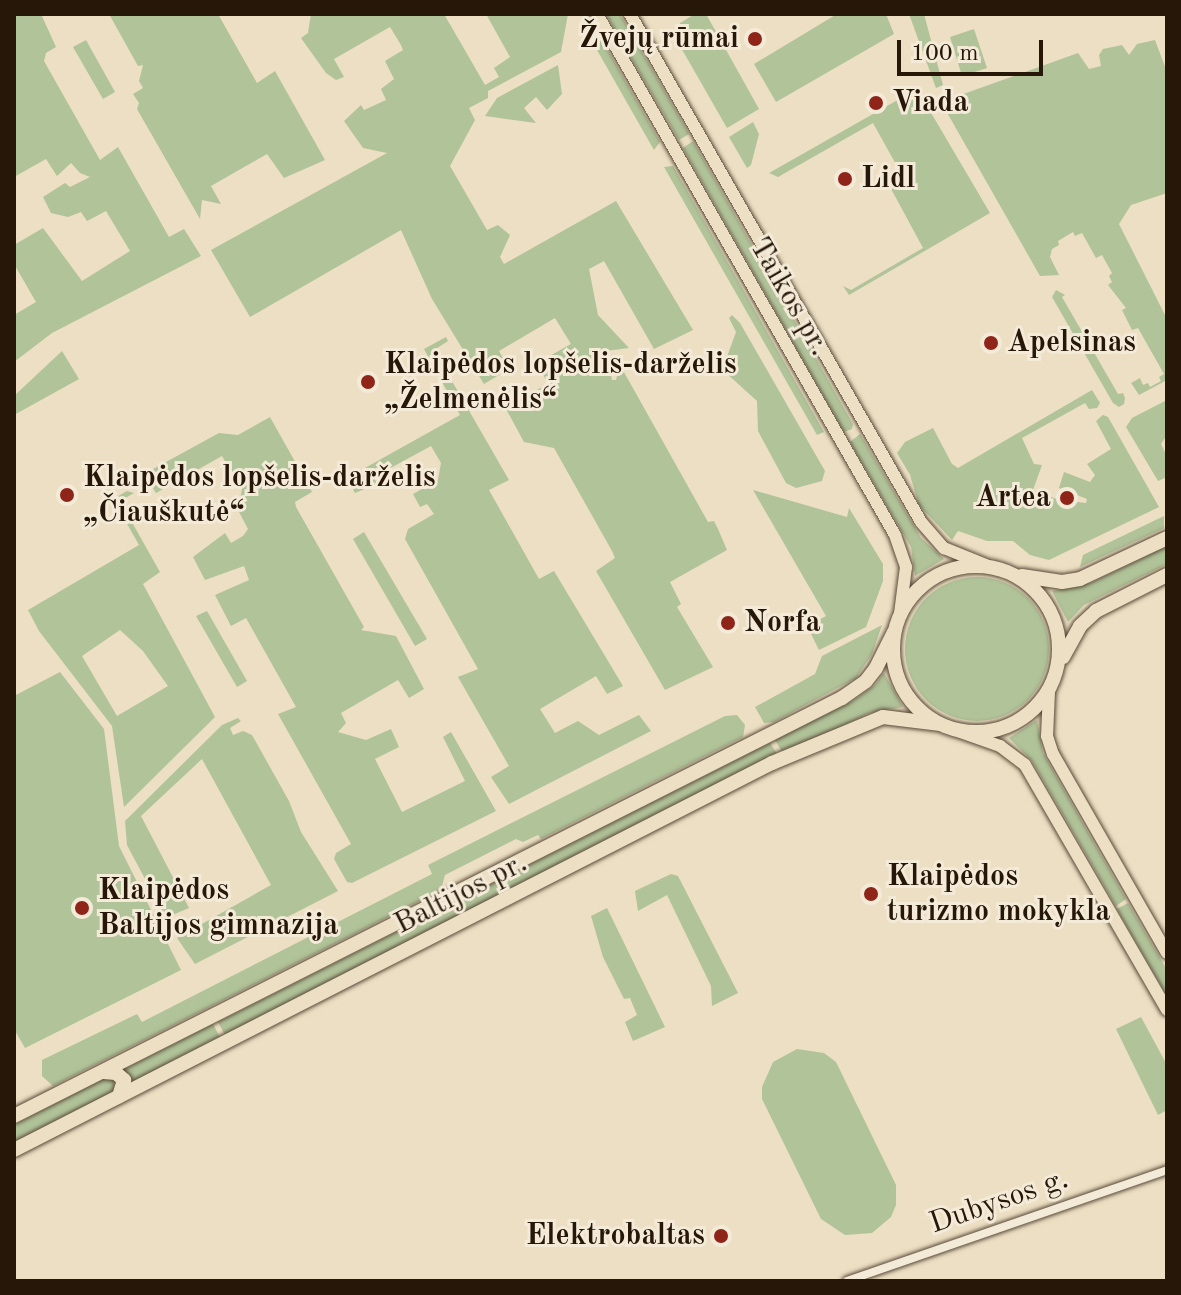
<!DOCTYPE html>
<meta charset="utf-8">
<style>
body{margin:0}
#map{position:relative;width:1181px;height:1295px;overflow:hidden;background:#ecdfc3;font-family:"Old Standard TT",serif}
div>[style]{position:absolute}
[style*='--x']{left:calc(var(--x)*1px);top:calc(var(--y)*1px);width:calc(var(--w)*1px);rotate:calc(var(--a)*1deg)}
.green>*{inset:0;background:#b1c399}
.round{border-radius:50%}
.roads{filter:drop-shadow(0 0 2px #584938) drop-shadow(0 0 2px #584938)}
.street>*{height:8px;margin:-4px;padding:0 4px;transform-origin:4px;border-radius:4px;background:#f3ead8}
.primary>*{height:12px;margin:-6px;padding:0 6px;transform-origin:6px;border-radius:6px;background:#ecdfc3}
.highway>*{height:14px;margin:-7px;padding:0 7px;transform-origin:7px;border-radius:7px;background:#ecdfc3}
.highway>.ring{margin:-7px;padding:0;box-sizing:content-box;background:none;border:14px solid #ecdfc3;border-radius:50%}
.dots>*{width:22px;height:22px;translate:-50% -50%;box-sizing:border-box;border:4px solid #f3ead8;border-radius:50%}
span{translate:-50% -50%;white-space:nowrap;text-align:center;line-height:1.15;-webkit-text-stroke:6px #f3ead8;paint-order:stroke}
.poi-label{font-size:30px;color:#261709;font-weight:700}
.right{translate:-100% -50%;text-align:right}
.left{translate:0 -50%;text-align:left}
.street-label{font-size:30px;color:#261709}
.frame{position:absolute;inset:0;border:16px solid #261709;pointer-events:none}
.scale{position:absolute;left:897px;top:40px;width:146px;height:36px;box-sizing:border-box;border:4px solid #261709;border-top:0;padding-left:10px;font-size:24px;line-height:28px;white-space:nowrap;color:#261709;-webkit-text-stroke:6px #f3ead8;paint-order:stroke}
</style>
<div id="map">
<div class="green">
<i style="clip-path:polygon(14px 14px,41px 14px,56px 47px,46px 53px,44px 61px,100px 160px,118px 147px,169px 237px,184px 229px,201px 256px,52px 333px,14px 362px,14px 315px,36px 302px,14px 264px,14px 245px,43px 228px,82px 281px,130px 251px,106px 211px,87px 221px,81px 212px,68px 217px,51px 213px,43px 197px,65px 183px,70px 187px,90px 177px,80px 173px,71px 163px,57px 176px,46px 159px,14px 177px)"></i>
<i style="clip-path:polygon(109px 14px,218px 14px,257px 83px,275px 71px,325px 160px,284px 178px,267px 154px,211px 186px,221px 204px,202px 200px,200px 219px,137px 109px,139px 103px,133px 94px,143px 88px,139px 81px,143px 65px,138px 66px)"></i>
<i style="clip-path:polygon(311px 14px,444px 14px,485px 85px,499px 77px,494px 68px,510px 57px,486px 14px,568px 14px,561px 52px,488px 91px,488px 98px,469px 108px,475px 120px,450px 166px,487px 230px,498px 225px,510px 235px,500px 257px,504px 264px,616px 201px,693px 330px,654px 349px,604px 261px,589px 269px,598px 315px,629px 348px,606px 351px,612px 380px,616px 380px,620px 365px,708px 522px,714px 521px,718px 529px,727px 550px,670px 582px,681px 604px,677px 607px,713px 667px,665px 690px,596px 571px,615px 558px,612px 551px,554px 448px,524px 442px,505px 407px,548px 384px,537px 363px,571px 344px,555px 318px,499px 351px,509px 369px,484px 384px,432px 299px,401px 230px,250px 317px,211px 250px,387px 153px,363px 148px,344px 121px,361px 105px,364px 110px,386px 100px,381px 89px,394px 79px,385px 61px,403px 50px,401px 45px,390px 27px,334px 59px,344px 77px,336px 80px,326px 73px,301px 38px,308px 33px)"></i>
<i style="clip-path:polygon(606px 14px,620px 14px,689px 134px,679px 140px)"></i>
<i style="clip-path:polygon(695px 14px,706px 14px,759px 109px,727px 128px,676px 39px,680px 23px)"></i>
<i style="clip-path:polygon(837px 14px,886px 14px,894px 34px,776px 102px,754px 64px)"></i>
<i style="clip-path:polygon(909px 14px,924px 14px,943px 85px,936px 88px)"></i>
<i style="clip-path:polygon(974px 29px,987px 68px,962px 76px,950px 37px)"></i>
<i style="clip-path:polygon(86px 40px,115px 92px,103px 99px,73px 47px)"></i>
<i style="clip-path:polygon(602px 40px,660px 142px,654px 150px,593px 43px)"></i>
<i style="clip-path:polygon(1155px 40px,1167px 72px,1167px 193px,1131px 205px,1119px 224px,1167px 319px,1167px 380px,1139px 395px,1131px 383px,1140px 378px,1143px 385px,1148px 383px,1150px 387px,1161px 381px,1159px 377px,1164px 374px,1138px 328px,1132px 330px,1122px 310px,1126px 308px,1108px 285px,1112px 282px,1109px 276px,1112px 273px,1102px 255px,1096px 258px,1082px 233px,1075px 236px,1073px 232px,1058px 241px,1059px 245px,1052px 249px,1050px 257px,1059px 275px,1040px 276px,941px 102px,1078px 53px,1089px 69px,1101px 66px,1099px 55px,1103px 49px,1122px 45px,1129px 55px,1137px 44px)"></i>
<i style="clip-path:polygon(558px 65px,562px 94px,547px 110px,536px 97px,524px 108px,536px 123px,485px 116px,497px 98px)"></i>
<i style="clip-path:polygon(917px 89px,990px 213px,849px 295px,843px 286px,851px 290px,923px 248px,889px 185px,903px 177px,873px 123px,778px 177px,769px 173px)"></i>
<i style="clip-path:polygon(753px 122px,759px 134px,751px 165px,747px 168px,729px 137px)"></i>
<i style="clip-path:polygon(693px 141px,853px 424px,852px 429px,844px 432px,683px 148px)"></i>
<i style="clip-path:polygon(673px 166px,824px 432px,817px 435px,664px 167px)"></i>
<i style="clip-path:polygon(1056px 290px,1065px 295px,1062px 297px,1118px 394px,1123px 393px,1125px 398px,1124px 404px,1119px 407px,1113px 403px,1052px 297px)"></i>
<i style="clip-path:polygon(732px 315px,740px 323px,825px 471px,822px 481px,796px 488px,786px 483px,758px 431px,757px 401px,725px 372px,724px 365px,736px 332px,729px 318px)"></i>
<i style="clip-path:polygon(446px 337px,448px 341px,434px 350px,509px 480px,489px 490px,539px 579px,554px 571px,623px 686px,607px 694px,596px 676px,540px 709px,555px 733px,578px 721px,599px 735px,639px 715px,651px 731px,509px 804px,491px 777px,509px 766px,458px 677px,478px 669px,405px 539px,408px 529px,434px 514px,427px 504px,420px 507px,413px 494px,438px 480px,441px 463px,431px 446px,374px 477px,377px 484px,355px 493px,347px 478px,460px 415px,424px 349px)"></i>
<i style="clip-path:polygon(62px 351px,79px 379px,14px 415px,14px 396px)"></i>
<i style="clip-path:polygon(1092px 390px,1100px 403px,1097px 408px,1089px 409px,1085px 403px,1022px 438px,1034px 464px,1042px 465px,1033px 490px,1059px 500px,1086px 503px,1087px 499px,1059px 488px,1064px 472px,1090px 482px,1095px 475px,1087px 464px,1111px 449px,1096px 421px,1103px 415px,1108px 417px,1159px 507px,1049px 560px,1030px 555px,1013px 541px,987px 541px,958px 531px,952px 540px,919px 505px,910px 475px,897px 453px,905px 442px,933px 428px,952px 464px,958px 468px)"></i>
<i style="clip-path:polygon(1167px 400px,1167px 435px,1161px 444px,1167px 456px,1167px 477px,1158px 481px,1126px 427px,1132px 418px)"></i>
<i style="clip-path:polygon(270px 417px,312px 492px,295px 502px,296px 507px,364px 627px,361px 630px,396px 636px,424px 689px,409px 698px,398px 680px,341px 713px,346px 723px,338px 732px,366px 740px,391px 729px,399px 747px,375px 759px,402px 812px,465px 781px,443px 737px,451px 732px,496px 811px,352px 883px,347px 882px,334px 859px,336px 853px,351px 844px,278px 714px,296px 707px,246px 618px,231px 626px,215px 595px,249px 580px,244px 566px,205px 580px,193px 557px,225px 533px,231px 543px,243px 536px,248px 529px,238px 510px,245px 473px,241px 468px,232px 473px,222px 456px,156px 493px,144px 474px,219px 433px,238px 435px)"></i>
<i style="clip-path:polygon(860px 434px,921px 538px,944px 559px,915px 576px,911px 547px,850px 442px)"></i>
<i style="clip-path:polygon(753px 490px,847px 517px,849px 508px,883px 564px,883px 581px,866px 627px,819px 650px,807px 626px,826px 616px)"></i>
<i style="clip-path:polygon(evenodd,127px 491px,134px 493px,120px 501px,160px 572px,143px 584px,215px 717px,124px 807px,112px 726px,39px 631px,28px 610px,139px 545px,113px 499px,127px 491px,120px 630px,143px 651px,168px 686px,117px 716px,82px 656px,120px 630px)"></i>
<i style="clip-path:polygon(1164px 516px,1164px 528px,1080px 567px,1083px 555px)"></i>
<i style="clip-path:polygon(364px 532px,427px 639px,415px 646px,353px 539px)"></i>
<i style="clip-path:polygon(1167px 546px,1167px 564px,1084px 605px,1068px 622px,1052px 591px,1091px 583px)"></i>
<i class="round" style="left:905px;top:577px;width:144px;height:144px"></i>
<i style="clip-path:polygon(207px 611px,247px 681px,237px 687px,196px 616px)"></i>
<i style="clip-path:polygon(882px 625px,872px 654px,856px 678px,774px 722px,764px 723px,755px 707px,815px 674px,822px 656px)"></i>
<i style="clip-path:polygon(60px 672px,104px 729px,119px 846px,181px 970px,25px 1048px,14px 1029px,14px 696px)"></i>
<i style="clip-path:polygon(884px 673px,903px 707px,869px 713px,784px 755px,775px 740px,853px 701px,875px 685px)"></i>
<i style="clip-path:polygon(737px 715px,745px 725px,743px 737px,541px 839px,538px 835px,523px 842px,516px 839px,445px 875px,441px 890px,53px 1086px,42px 1076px,42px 1060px,137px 1014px,142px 1022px,432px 874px,428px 865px,725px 716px)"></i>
<i style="clip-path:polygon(238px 718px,241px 721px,230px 728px,233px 735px,243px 731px,252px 735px,289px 801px,301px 832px,338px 891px,195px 964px,177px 938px,271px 885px,202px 759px,141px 816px,189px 908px,170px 916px,162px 911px,127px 845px,125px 821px,222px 725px)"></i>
<i style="clip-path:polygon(1037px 720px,1043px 753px,1126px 899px,1116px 906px,1032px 761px,1009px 738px)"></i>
<i style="clip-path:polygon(770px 743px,779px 757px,226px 1037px,218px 1022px)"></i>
<i style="clip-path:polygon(671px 874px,678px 876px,738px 993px,712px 1006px,711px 986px,667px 895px,638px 911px,635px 891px)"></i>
<i style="clip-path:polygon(1128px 903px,1167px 970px,1167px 996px,1117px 909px)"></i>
<i style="clip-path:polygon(607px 908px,665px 1027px,633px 1041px,625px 1022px,637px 1015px,630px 998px,624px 999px,603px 957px,591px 916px)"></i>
<i style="clip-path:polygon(1141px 1017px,1167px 1065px,1167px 1110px,1158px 1115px,1116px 1029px)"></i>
<i style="clip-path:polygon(213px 1024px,221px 1039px,132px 1083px,123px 1070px)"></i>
<i style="clip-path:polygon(797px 1049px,824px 1053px,836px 1062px,896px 1185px,896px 1205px,891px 1217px,872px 1233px,845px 1235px,821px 1219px,762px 1099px,762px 1087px,773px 1062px)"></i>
<i style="clip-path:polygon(105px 1078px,113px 1080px,115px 1091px,14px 1143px,14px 1125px)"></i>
</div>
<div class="roads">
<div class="street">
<i style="--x:847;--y:1281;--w:339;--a:-19.1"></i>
</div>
<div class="primary">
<i style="--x:597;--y:14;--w:600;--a:60.23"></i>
<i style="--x:895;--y:535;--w:34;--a:71"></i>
<i style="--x:906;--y:567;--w:47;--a:97.3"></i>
<i style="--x:630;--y:14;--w:585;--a:60.19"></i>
<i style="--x:921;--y:522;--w:35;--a:49"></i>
<i style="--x:944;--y:548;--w:48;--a:22.2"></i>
<i style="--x:1049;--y:691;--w:45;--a:92.5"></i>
<i style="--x:1047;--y:736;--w:19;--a:72"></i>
<i style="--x:1053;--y:754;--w:229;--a:60.2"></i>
<i style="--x:958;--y:731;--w:45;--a:19.7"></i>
<i style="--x:1000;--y:746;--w:31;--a:37"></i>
<i style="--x:1025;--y:765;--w:283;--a:59.9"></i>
</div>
<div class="highway">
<i class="ring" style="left:893px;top:566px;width:152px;height:152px"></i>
<i style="--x:1022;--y:576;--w:40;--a:8.5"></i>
<i style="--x:1062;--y:582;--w:18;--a:-9"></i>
<i style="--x:1080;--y:579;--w:96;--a:-25.2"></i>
<i style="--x:1063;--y:657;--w:35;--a:-61"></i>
<i style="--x:1080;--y:626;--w:22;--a:-43"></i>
<i style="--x:1096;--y:611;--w:80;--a:-26.9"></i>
<i style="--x:104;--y:1072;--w:12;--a:5"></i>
<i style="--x:116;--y:1073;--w:11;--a:41"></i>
<i style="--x:124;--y:1080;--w:17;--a:107"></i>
<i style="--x:14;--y:1116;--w:928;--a:-26.79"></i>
<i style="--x:842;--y:698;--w:29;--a:-35"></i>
<i style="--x:866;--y:681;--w:16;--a:-52"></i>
<i style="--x:876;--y:668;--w:40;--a:-63.4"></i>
<i style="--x:14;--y:1150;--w:851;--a:-27.05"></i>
<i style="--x:772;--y:763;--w:120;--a:-22.5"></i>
<i style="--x:883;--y:717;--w:56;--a:7.1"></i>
</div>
</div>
<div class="dots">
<i style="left:755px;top:39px;background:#8f2418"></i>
<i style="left:876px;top:103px;background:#8f2418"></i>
<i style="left:845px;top:179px;background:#8f2418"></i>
<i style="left:991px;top:343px;background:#8f2418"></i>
<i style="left:368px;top:382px;background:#8f2418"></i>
<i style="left:67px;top:495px;background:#8f2418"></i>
<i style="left:1067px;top:498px;background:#8f2418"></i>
<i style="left:728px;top:623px;background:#8f2418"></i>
<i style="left:871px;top:894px;background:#8f2418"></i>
<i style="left:82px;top:908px;background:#8f2418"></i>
<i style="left:721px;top:1236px;background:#8f2418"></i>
</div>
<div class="poi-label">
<span class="right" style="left:739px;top:39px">Žvejų rūmai</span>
<span class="left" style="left:892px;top:103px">Viada</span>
<span class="left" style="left:861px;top:179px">Lidl</span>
<span class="left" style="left:1007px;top:343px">Apelsinas</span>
<span class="left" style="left:384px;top:382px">Klaipėdos lopšelis-darželis<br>„Želmenėlis“</span>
<span class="left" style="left:83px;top:495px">Klaipėdos lopšelis-darželis<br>„Čiauškutė“</span>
<span class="right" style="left:1051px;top:498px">Artea</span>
<span class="left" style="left:744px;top:623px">Norfa</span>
<span class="left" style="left:887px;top:894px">Klaipėdos<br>turizmo mokykla</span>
<span class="left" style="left:98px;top:908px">Klaipėdos<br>Baltijos gimnazija</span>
<span class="right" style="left:705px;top:1236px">Elektrobaltas</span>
</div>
<div class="street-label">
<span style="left:789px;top:297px;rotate:60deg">Taikos pr.</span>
<span style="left:461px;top:894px;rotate:-27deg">Baltijos pr.</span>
<span style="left:999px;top:1202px;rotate:-19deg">Dubysos g.</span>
</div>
<div class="frame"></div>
<div class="scale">100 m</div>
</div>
